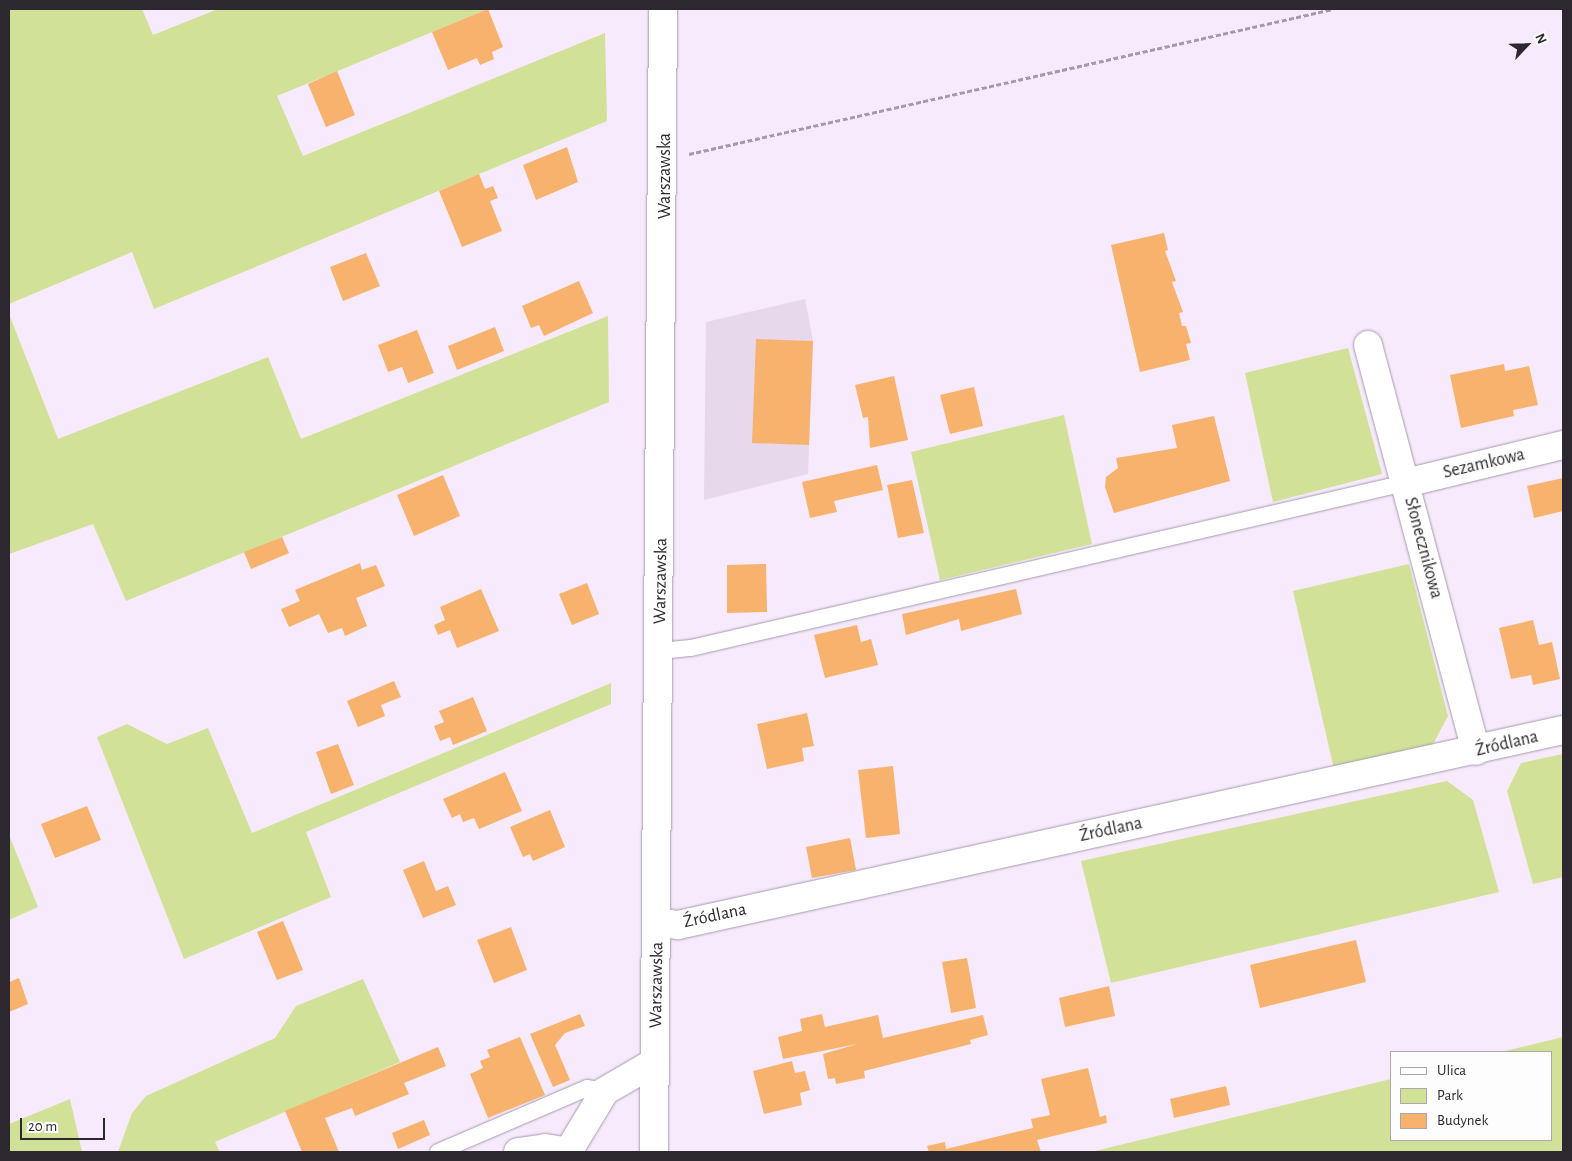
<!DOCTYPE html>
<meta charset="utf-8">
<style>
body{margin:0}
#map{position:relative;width:1572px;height:1161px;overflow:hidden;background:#f7eafd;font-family:"Alegreya Sans",sans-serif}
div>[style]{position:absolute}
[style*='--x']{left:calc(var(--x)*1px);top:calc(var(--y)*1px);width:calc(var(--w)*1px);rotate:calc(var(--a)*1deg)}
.commercial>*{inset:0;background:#e7d9eb}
.green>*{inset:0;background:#d1e198}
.building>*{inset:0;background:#f7b26d}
.path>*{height:3px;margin-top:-1.5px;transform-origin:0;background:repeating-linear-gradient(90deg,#a49ba9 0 5px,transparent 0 7.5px)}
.roads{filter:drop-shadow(0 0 1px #a69aac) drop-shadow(0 0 1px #a69aac)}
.lane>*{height:16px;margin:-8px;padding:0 8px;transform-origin:8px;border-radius:8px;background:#fff}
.street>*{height:28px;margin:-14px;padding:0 14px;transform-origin:14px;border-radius:14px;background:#fff}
.secondary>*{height:28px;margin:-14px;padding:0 14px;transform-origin:14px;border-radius:14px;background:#fff}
span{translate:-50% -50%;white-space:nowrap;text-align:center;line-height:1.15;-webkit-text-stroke:4px #fdfdfd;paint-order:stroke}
.street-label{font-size:18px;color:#2d282f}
.frame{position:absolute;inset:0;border:10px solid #2d282f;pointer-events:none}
.legend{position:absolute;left:1390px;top:1051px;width:162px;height:90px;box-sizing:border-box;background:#fdfdfd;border:1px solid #aaa8ab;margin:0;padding:6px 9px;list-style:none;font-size:15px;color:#2d282f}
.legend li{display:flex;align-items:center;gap:10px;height:25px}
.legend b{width:25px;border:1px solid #aaa8ab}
.north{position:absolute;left:1502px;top:20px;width:50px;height:50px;-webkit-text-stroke:4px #fdfdfd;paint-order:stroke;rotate:66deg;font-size:14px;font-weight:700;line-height:20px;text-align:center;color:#2d282f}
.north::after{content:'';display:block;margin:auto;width:18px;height:22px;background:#2d282f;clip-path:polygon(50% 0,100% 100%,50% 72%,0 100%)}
.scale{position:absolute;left:20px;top:1118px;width:85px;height:22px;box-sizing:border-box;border:2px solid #2d282f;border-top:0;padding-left:6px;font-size:15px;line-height:18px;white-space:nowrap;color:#2d282f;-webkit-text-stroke:4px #fdfdfd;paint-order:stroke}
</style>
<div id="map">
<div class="commercial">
<i style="clip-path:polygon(805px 299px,813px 341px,808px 474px,704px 500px,706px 322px)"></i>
</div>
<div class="green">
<i style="clip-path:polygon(9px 9px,142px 9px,153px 35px,218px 9px,488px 9px,277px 96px,303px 156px,605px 33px,607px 121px,154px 309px,132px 252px,9px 304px)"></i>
<i style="clip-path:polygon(9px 314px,58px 439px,268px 357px,301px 439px,608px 316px,609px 402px,126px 601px,93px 524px,9px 554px)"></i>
<i style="clip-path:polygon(1348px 348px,1382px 474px,1273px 502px,1245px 373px)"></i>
<i style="clip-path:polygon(1064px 415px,1092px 544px,940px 580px,911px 452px)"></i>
<i style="clip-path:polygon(1409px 564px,1448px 716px,1431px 748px,1334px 769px,1293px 591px)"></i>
<i style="clip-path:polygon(611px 683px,611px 704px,306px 832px,331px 897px,184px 959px,97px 737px,127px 724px,167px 744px,208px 728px,252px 833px)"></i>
<i style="clip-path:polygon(1563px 754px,1563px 877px,1533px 884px,1507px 791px,1521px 763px)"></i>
<i style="clip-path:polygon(1447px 781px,1473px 800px,1499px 892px,1111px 983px,1081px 861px)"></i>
<i style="clip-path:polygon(9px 835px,38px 907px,9px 920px)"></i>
<i style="clip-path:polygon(363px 979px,400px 1062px,215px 1142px,220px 1152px,118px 1152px,132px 1113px,146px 1096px,275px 1038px,296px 1006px)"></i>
<i style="clip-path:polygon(1563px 1037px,1563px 1152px,1091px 1152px,1391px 1079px,1391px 1140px,1551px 1140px,1551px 1052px,1501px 1052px)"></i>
<i style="clip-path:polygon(70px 1099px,82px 1152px,9px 1152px,9px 1124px)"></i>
</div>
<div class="building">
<i style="clip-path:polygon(488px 9px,503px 47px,492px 52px,494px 59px,480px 65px,477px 58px,448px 70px,432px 32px)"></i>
<i style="clip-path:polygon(337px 71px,355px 115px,326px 127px,308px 84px)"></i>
<i style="clip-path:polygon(567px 147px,578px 182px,536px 200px,523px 165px)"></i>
<i style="clip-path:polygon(479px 174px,485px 189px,493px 186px,498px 198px,490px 201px,502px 231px,462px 247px,439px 191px)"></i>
<i style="clip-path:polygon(1164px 233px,1168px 250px,1165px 251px,1176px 281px,1172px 282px,1183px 312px,1179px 313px,1182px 326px,1186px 326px,1191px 343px,1186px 344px,1190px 360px,1140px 372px,1111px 245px)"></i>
<i style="clip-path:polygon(366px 253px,380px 286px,343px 301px,330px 267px)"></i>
<i style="clip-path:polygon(579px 281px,593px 313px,544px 336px,539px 325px,531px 328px,522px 306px)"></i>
<i style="clip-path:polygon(495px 327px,504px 351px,457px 370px,448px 346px)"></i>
<i style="clip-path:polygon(417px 330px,434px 373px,408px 383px,402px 367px,388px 372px,378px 345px)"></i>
<i style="clip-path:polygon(756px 339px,813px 341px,809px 445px,752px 443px)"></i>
<i style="clip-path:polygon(1504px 364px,1505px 371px,1529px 366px,1538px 405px,1513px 410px,1514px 416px,1461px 428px,1450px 375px)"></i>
<i style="clip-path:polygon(894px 376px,908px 440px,870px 448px,868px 417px,863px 418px,855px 385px)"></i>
<i style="clip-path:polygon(974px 387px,983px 426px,950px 434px,940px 395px)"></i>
<i style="clip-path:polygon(1214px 416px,1230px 481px,1114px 513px,1105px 487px,1106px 477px,1118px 468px,1116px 458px,1177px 448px,1172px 425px)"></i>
<i style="clip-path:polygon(877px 465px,883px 490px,834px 501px,837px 512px,810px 518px,802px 482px)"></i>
<i style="clip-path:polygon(443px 475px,460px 516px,414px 536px,397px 495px)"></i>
<i style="clip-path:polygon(1563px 478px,1563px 511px,1534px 518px,1527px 486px)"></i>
<i style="clip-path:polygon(912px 480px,924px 533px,898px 538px,887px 485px)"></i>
<i style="clip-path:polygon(282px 537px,289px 553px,251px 569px,244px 552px)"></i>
<i style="clip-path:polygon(360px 563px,362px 570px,376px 565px,385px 586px,356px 598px,367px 626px,345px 636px,342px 628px,328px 633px,319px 614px,289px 627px,281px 609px,300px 601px,295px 590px)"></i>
<i style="clip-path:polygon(766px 564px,767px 612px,727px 613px,727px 565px)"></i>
<i style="clip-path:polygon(587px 583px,599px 614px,572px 625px,559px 594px)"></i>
<i style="clip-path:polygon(481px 589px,499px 631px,457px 648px,450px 630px,438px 635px,434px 625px,445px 620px,440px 607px)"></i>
<i style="clip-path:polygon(1016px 589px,1022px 614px,961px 631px,959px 619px,906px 635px,902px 614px)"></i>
<i style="clip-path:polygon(1533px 620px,1539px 645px,1552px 642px,1560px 679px,1533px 685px,1531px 675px,1511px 679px,1499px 628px)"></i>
<i style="clip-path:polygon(857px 625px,861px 642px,871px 639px,878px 665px,825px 678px,814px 635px)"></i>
<i style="clip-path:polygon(394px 681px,401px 697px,381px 705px,385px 716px,358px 727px,347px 701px)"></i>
<i style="clip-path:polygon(473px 697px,487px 731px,453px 745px,450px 737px,440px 741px,434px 726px,444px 722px,439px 711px)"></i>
<i style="clip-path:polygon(807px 713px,814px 746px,802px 748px,804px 761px,767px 769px,757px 724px)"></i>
<i style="clip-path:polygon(338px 744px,354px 785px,331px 794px,316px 752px)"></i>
<i style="clip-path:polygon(893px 766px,900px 834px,866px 838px,858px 770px)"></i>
<i style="clip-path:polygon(505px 772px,522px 811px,479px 829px,474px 818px,463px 822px,460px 814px,452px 818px,443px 799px)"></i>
<i style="clip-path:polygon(87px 806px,101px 840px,55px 858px,41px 824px)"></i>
<i style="clip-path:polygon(550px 810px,565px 847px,533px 861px,530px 854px,523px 857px,510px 827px)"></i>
<i style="clip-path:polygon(850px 838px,856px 870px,812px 878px,806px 847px)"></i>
<i style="clip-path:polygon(424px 861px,436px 891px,448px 886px,456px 905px,423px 918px,403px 870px)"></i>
<i style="clip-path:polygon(283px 921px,303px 970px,277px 980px,257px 932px)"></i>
<i style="clip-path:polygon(511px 927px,527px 970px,494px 983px,477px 940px)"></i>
<i style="clip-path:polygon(1356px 940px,1366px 982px,1260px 1008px,1250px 965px)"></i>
<i style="clip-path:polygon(967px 958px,976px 1008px,951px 1013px,942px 962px)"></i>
<i style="clip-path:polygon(19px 978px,28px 1004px,9px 1012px,9px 982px)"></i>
<i style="clip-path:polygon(1109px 986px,1115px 1016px,1065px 1027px,1059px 998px)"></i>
<i style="clip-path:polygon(580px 1014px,585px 1026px,565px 1033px,555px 1045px,570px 1080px,553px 1087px,530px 1034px)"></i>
<i style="clip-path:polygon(822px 1014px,825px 1027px,878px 1015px,883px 1038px,983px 1015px,988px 1035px,970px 1040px,971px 1044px,864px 1071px,865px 1078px,836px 1084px,835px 1078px,828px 1079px,823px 1054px,857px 1044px,783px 1059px,778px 1037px,802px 1031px,800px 1019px)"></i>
<i style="clip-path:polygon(520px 1037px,545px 1095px,488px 1118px,470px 1074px,483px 1068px,480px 1061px,490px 1057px,487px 1050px)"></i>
<i style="clip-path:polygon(438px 1047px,446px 1066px,404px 1083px,409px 1094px,355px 1116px,352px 1108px,325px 1118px,339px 1152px,302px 1152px,285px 1111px)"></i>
<i style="clip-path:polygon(792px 1061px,795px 1073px,805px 1071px,810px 1090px,800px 1093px,802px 1105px,764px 1114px,753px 1071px)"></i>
<i style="clip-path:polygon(1088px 1068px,1100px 1117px,1106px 1115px,1107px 1123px,1037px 1140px,1041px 1152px,929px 1152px,927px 1146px,945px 1142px,946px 1149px,1033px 1128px,1031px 1119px,1050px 1115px,1041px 1079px)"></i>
<i style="clip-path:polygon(1226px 1086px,1230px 1105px,1174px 1118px,1170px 1099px)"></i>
<i style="clip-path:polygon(424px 1120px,430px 1135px,398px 1149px,392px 1133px)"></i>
</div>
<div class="path">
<i style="--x:689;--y:154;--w:660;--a:-12.69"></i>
</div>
<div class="roads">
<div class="lane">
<i style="--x:661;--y:651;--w:30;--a:-6"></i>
<i style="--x:691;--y:648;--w:733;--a:-13.01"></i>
<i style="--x:438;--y:1152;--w:162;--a:-23.2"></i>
<i style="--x:587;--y:1088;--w:18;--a:9"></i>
</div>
<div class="street">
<i style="--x:1368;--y:345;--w:420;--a:75.1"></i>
<i style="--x:1405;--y:483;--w:163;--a:-13.5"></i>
<i style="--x:658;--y:922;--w:20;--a:9"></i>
<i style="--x:678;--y:925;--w:906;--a:-12.43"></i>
<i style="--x:518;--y:1152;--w:27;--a:-8"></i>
<i style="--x:545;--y:1148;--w:24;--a:9"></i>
<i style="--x:568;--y:1152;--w:71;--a:-58.8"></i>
<i style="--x:605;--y:1091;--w:58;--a:-30.1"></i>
</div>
<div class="secondary">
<i style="--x:654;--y:1152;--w:1143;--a:-89.55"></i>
</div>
</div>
<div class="street-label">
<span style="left:665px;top:176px;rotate:-90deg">Warszawska</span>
<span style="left:1484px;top:464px;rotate:-13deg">Sezamkowa</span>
<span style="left:1423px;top:548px;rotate:75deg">Słonecznikowa</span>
<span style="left:661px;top:581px;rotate:-89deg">Warszawska</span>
<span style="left:1507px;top:744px;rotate:-13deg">Źródlana</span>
<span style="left:1111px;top:830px;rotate:-12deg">Źródlana</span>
<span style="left:715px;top:916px;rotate:-12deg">Źródlana</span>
<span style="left:657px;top:985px;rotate:-89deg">Warszawska</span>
</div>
<div class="frame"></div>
<ul class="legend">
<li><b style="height:6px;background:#fff"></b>Ulica</li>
<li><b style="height:14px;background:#d1e198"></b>Park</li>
<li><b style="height:14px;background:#f7b26d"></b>Budynek</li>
</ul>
<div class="north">N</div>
<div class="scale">20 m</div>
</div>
